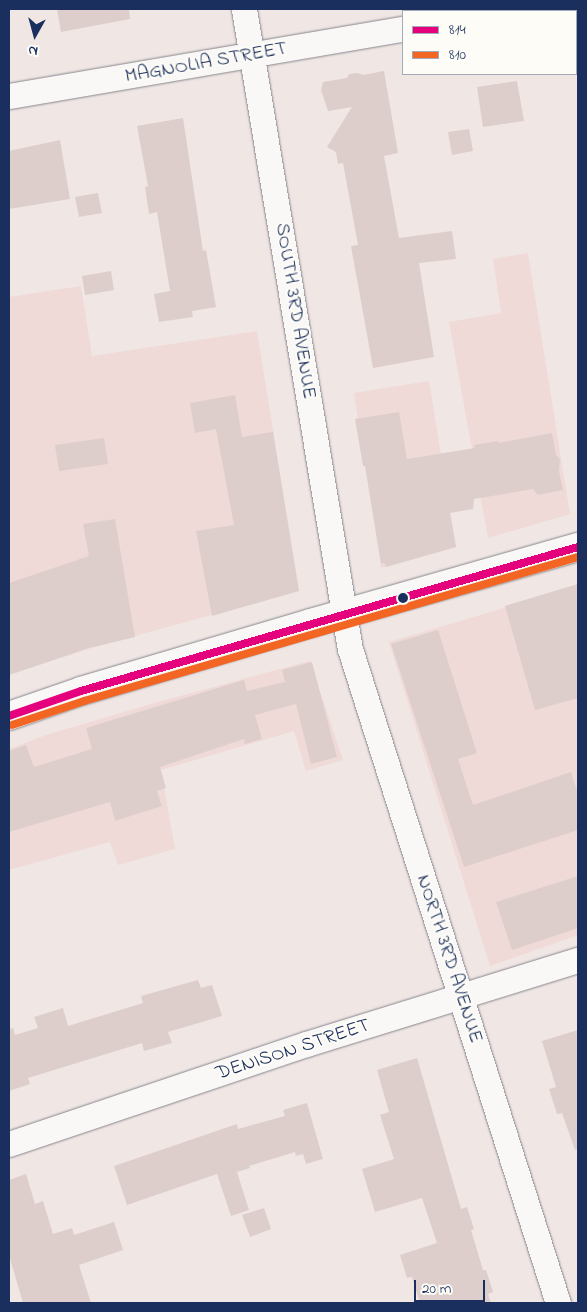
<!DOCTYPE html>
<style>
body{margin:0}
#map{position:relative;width:587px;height:1312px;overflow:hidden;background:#f0e6e4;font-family:"Indie Flower",sans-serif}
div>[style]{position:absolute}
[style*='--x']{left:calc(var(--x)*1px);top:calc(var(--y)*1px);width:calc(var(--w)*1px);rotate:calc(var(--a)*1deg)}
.built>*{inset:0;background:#efdad8}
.building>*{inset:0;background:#ddcecc}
.roads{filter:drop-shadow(0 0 1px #87868e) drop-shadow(0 0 1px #87868e)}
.minor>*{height:25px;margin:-12.5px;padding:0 12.5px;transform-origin:12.5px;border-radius:12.5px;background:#f9f8f6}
.major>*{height:28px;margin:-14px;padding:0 14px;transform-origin:14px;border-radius:14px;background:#f9f8f6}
.bus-1>*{height:8px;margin:-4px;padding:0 4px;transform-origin:4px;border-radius:4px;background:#e5007d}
.bus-2>*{height:8px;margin:-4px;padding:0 4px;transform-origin:4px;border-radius:4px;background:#f26522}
.dots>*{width:14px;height:14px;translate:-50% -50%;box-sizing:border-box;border:2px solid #fdfcf7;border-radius:50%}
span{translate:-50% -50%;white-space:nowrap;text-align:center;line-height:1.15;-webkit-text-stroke:4px #fdfcf7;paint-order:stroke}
.street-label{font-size:20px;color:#1b2f5e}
.frame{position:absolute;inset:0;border:10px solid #1b2f5e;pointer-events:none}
.legend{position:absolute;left:402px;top:10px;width:175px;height:65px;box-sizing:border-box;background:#fdfcf7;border:1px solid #a3aaba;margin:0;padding:6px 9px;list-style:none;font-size:15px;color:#1b2f5e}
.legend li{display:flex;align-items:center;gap:10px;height:25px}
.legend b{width:25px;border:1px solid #a3aaba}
.north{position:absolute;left:10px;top:10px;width:50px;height:50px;-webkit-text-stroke:4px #fdfcf7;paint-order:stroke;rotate:187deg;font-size:14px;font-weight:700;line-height:20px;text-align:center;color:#1b2f5e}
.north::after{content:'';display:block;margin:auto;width:18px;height:22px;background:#1b2f5e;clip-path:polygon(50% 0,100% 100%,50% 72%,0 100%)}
.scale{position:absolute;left:414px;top:1280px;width:71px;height:22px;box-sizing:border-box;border:2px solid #1b2f5e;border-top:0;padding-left:6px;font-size:15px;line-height:18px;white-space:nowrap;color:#1b2f5e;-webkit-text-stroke:4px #fdfcf7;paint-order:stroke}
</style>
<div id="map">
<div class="built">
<i style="clip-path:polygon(528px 253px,570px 514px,488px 538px,449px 322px,501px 313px,493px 259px)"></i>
<i style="clip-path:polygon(81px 286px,92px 356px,257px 331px,299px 591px,91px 648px,9px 675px,9px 297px)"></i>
<i style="clip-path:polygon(429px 381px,456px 547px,381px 568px,354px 393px)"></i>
<i style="clip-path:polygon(578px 586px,578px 935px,490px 966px,389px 642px)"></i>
<i style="clip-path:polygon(310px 661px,343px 760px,306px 771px,294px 731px,161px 770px,175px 849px,118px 865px,110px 842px,9px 870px,9px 749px,46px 735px,158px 702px)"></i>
</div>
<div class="building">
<i style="clip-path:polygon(57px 9px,129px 9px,130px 19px,61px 32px)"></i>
<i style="clip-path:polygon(384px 71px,398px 153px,384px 156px,399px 238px,452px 231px,456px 259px,419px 263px,434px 357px,373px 368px,351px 246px,358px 245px,343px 163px,338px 164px,336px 152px,327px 147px,352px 107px,328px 111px,321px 90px,323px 82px,347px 78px,349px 74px,358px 73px,363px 75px)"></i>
<i style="clip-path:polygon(517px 81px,524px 121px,483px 127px,477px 87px)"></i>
<i style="clip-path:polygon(183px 118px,203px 251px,206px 250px,216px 307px,192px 311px,193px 317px,159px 322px,154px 294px,170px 291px,157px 212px,149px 214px,145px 187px,148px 186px,137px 126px)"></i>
<i style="clip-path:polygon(469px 129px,473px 151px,452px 155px,448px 132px)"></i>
<i style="clip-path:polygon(60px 140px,70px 199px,9px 209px,9px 151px)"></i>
<i style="clip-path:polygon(98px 193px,102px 213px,79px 217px,75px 197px)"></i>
<i style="clip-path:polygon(111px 271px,114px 290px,85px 295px,82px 276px)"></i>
<i style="clip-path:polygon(235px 395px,242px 437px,273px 432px,299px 591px,212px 616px,196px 531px,234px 525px,216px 429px,195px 433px,190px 403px)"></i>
<i style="clip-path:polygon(399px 412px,407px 459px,475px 448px,474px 445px,498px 441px,498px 443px,552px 433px,556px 455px,560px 459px,559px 471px,563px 490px,538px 495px,533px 489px,474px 499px,473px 509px,450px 513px,456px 547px,386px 567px,385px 564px,381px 563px,365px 466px,363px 466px,355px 419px)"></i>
<i style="clip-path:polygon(104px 438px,108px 464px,59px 471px,55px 445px)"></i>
<i style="clip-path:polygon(115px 519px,135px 637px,89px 648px,9px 675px,9px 583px,89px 556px,83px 524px)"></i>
<i style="clip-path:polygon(578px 584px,578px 698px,535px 710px,505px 606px)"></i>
<i style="clip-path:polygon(438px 630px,477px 753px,458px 759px,473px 805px,571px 772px,578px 794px,578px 830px,464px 867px,391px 644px)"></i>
<i style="clip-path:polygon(312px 662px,337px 757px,311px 764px,296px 704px,255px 715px,262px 739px,245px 744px,244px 739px,160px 767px,166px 788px,157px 791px,162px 806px,115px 821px,110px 802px,9px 832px,9px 751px,26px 745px,34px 767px,92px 749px,86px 728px,244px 680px,247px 691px,285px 682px,282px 670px)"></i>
<i style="clip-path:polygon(578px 876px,578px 928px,512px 950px,496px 902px)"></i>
<i style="clip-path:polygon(198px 980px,201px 988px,212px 985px,222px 1016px,168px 1032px,172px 1043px,144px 1051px,142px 1043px,28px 1078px,30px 1084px,9px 1091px,9px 1029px,13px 1028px,15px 1035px,38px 1028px,34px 1017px,63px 1008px,68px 1026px,143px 1003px,141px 996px)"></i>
<i style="clip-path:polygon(578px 1030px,578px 1149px,575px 1150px,562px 1113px,557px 1114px,549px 1089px,556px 1087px,542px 1041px)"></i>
<i style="clip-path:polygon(417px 1058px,461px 1209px,467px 1207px,474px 1229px,471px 1230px,483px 1270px,486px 1270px,493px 1292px,488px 1294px,491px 1303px,420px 1303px,412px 1277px,407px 1278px,400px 1255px,437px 1243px,422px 1198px,375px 1212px,362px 1169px,394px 1159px,380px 1115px,389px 1112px,377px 1070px)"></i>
<i style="clip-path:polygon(307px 1103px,323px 1159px,306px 1164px,303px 1154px,296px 1156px,295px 1152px,249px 1166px,250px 1168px,237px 1172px,249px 1210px,231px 1216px,217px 1174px,127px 1205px,114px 1166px,237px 1124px,238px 1129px,285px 1116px,283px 1110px)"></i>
<i style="clip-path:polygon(26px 1174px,35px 1204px,43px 1201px,53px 1234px,72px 1228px,74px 1235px,114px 1222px,123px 1250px,79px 1265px,91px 1303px,23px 1303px,9px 1255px,9px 1180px)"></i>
<i style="clip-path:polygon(264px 1208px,271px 1229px,250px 1237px,242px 1215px)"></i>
</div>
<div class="roads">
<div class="minor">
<i style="--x:244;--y:9;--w:649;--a:80.6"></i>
<i style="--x:350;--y:649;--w:686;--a:72.36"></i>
<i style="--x:507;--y:11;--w:15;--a:-8"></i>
<i style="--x:9;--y:96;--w:400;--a:-9.7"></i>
<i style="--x:9;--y:1144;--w:313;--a:-18.6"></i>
<i style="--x:306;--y:1044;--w:285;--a:-17.2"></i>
</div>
<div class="major">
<i style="--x:9;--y:716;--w:76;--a:-19.1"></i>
<i style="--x:81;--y:691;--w:240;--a:-16.5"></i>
<i style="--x:311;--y:623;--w:278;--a:-15.9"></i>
</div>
</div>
<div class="bus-1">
<i style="--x:9;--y:716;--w:76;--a:-19.1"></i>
<i style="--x:81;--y:691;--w:517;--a:-16.16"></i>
</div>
<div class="bus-2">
<i style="--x:12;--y:725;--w:76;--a:-18.4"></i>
<i style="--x:84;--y:701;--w:515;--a:-16.25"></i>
</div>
<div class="dots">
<i style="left:403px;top:598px;background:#1b2f5e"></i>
</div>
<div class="street-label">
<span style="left:206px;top:63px;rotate:-10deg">MAGNOLIA STREET</span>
<span style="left:295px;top:311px;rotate:81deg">SOUTH 3RD AVENUE</span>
<span style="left:449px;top:959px;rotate:72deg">NORTH 3RD AVENUE</span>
<span style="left:293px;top:1050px;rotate:-18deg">DENISON STREET</span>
</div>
<div class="frame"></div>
<ul class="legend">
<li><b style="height:6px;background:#e5007d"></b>814</li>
<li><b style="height:6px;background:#f26522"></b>810</li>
</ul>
<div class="north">N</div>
<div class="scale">20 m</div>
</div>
